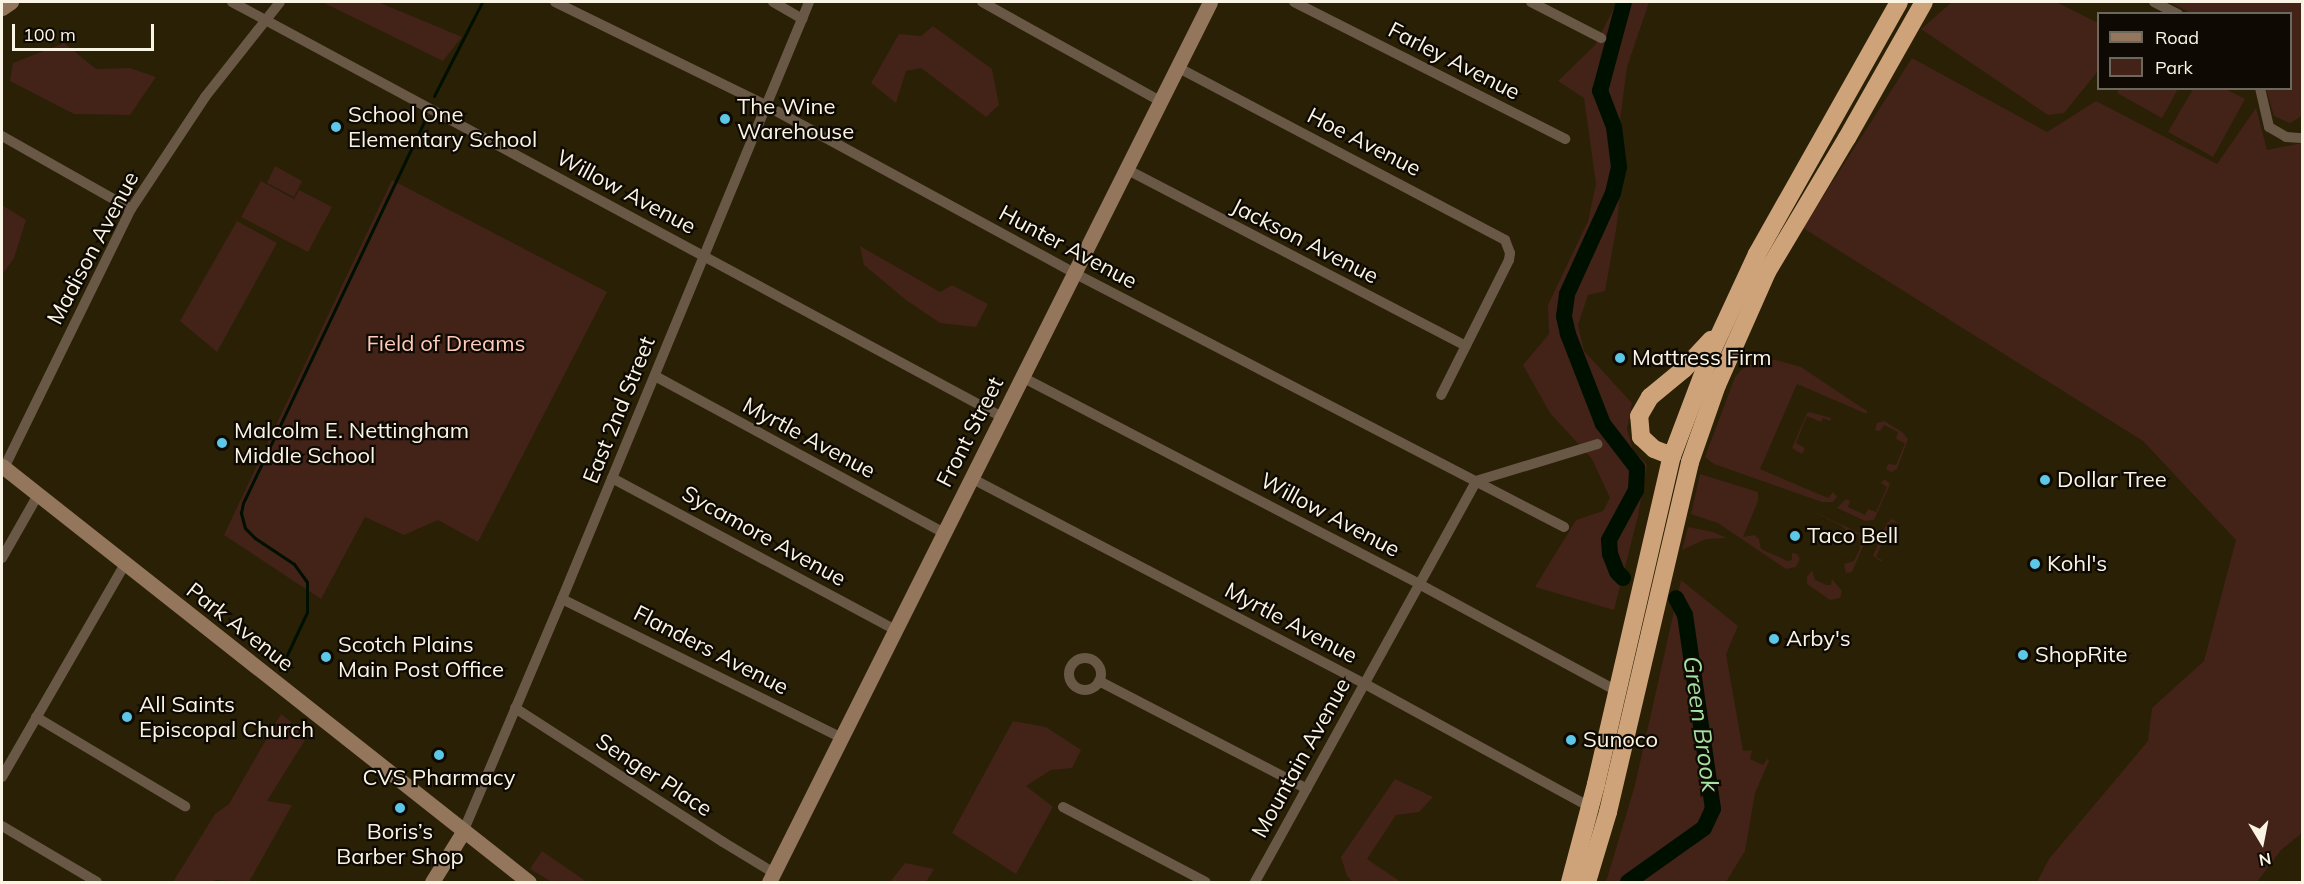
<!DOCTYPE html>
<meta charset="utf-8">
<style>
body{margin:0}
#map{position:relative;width:2304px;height:884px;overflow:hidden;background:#292006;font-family:Mulish,sans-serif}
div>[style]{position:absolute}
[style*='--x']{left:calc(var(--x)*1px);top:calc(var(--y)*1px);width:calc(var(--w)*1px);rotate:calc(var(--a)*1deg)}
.green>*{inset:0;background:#432218}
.stream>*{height:3px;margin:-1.5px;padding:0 1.5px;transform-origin:1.5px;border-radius:1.5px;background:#001000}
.river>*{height:16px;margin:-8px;padding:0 8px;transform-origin:8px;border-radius:8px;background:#001000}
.street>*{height:10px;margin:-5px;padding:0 5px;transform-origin:5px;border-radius:5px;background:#6a5847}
.street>.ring{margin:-5px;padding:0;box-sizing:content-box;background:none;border:10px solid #6a5847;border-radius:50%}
.secondary>*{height:15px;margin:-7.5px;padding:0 7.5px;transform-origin:7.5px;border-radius:7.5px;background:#93765b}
.highway>*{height:18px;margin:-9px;padding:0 9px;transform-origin:9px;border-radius:9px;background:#cfa379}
.dots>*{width:16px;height:16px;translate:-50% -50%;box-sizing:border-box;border:3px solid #0e0a03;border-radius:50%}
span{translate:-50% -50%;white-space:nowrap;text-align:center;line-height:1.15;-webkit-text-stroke:4.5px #0e0a03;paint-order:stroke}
.street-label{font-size:22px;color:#faf4e5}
.poi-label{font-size:22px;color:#faf4e5}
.left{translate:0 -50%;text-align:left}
.park-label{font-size:22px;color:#fecab9}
.water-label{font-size:24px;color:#a5e1a0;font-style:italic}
.frame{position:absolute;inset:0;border:3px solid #faf4e5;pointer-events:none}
.legend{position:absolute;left:2097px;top:12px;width:195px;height:78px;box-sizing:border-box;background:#0e0a03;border:2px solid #6c685d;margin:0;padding:8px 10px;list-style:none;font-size:18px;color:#faf4e5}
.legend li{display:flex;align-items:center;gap:12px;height:30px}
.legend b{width:30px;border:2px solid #6c685d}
.north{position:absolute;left:2232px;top:812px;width:60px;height:60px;-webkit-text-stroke:4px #0e0a03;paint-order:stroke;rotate:170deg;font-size:16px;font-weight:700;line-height:24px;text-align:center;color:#faf4e5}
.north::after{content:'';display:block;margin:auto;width:21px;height:27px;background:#faf4e5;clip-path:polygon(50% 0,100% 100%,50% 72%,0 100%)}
.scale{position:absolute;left:12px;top:24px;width:142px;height:27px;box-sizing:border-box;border:3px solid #faf4e5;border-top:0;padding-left:8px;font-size:18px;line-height:21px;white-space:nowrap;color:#faf4e5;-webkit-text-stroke:4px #0e0a03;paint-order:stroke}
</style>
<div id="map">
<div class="green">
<i style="clip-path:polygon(322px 2px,378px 2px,462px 37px,443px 61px)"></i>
<i style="clip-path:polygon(1617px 2px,1649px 2px,1627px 67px,1620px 120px,1624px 150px,1617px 224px,1605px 291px,1588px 295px,1578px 325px,1584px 351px,1632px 403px,1627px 429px,1633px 450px,1647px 465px,1638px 516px,1614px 610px,1535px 587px,1576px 520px,1603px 511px,1610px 498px,1592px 459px,1550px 413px,1523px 365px,1549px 334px,1548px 305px,1588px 221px,1596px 184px,1584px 98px,1558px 81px,1595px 45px)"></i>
<i style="clip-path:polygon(1952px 2px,2056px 2px,2098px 23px,2098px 71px,2064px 113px,2048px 115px,1921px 29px)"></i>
<i style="clip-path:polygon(2169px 2px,2302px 2px,2302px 116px,2290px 123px,2274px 116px,2266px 89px,2290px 88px,2290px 14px,2191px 13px)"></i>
<i style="clip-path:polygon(933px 26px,992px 69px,999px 105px,986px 117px,921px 68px,906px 71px,896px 103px,871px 83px,899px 34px,921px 36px)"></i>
<i style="clip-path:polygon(64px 43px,96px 69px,130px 68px,156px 77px,130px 115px,74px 114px,10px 81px,13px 63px)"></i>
<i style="clip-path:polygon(1912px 58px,2047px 132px,2096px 101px,2217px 164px,2256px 108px,2267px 150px,2302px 143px,2302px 833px,2281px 850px,2257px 882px,2037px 882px,2049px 859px,2148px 741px,2152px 708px,2204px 661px,2236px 540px,2143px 441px,1803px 228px)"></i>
<i style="clip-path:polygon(2119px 89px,2119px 88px,2178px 89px,2162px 118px,2117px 93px)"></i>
<i style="clip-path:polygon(2193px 89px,2226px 89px,2245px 99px,2213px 157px,2168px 132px)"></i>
<i style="clip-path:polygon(275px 166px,302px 181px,294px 197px,267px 183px)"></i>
<i style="clip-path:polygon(392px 180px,607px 292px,478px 542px,438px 520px,404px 535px,365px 517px,321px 599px,224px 535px)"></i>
<i style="clip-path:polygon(261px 181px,294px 199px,299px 190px,332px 207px,308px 252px,241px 217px)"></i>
<i style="clip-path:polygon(2px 205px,26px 220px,14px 258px,2px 275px)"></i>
<i style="clip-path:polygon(237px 221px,277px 243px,217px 352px,180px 321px)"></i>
<i style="clip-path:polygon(860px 246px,940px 292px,952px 285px,988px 304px,976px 327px,940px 323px,906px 300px,864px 265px)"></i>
<i style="clip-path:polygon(1760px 360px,1776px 360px,1801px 367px,1867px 411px,1867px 414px,1797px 384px,1760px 469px,1828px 498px,1833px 492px,1837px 497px,1833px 502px,1822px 502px,1714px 464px,1705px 457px,1735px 377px,1742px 369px)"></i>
<i style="clip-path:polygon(1810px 412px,1831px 418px,1830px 421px,1823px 418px,1821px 422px,1807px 416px,1796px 443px,1805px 448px,1802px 454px,1792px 448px,1807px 413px)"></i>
<i style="clip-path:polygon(1884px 421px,1902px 432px,1908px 439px,1897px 469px,1891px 472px,1886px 469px,1888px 464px,1896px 465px,1905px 443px,1896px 439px,1898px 432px,1884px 425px,1880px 431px,1875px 430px,1877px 423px)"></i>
<i style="clip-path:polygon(1700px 474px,1758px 492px,1758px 501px,1743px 537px,1754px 535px,1759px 539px,1761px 549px,1788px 561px,1792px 560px,1792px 553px,1797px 554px,1800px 559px,1796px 567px,1786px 569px,1718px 523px,1691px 514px)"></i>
<i style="clip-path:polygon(1885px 479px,1890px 484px,1874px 520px,1865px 521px,1837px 508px,1846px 499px,1850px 501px,1848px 507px,1865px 515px,1868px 509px,1876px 512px,1887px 487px,1881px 483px)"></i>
<i style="clip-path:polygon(1801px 506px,1864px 535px,1865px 542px,1852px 572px,1846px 573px,1844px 564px,1854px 561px,1860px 549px,1859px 534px,1850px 534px,1842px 526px)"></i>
<i style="clip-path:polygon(1892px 519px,1899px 523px,1891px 522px,1876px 557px,1882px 560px,1881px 562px,1873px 556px,1887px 523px)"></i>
<i style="clip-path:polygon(1688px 527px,1713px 532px,1727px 538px,1706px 539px,1682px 550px)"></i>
<i style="clip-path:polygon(1812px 570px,1815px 580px,1827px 585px,1831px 585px,1832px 579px,1842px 591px,1840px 598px,1830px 600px,1807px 584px,1807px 577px)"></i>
<i style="clip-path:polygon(1681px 580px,1738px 626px,1726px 654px,1743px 751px,1752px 750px,1750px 759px,1763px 765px,1768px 758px,1769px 761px,1755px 793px,1745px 851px,1726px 882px,1606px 882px,1635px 785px)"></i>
<i style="clip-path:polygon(281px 714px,308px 735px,267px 801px,292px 805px,249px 882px,215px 880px,213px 882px,173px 882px,215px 814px,229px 804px)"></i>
<i style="clip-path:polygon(1013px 721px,1046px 727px,1081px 750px,1072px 768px,1051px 770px,1026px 786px,1053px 807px,1016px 874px,952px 833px)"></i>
<i style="clip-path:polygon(1395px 779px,1433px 797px,1419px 812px,1396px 815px,1367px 859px,1401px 882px,1353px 882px,1347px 876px,1341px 857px)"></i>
<i style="clip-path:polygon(542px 851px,587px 882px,552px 882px,530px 869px)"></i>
<i style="clip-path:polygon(905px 863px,934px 869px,926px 882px,890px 882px)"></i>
</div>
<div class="stream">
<i style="--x:434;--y:96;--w:106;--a:-62.9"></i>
<i style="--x:280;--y:670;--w:64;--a:-65"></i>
<i style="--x:307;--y:612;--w:30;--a:-90"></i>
<i style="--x:307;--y:582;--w:22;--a:-126"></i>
<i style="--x:294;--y:564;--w:47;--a:-146.3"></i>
<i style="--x:255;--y:538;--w:14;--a:-135"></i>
<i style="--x:245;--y:528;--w:16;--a:-105"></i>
<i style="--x:241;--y:513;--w:10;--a:-79"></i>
<i style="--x:243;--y:503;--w:425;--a:-64.6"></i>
</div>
<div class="river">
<i style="--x:1623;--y:578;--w:8;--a:-135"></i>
<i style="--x:1617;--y:572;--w:19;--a:-111"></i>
<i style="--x:1610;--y:554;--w:14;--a:-94"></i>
<i style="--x:1609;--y:540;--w:57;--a:-61.6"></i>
<i style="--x:1636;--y:490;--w:22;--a:-87"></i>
<i style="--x:1637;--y:468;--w:56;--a:-127.7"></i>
<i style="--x:1603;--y:424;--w:97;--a:-111.3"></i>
<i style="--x:1568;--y:334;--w:18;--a:-103"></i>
<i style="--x:1564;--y:316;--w:22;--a:-82"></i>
<i style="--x:1567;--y:294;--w:111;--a:-65.5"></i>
<i style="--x:1613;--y:193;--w:27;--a:-77"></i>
<i style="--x:1619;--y:167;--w:40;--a:-97.1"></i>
<i style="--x:1614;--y:127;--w:39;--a:-111"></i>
<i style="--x:1600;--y:91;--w:92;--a:-74.9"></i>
<i style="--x:1628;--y:882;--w:93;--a:-35.4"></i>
<i style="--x:1704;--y:828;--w:21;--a:-65"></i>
<i style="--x:1713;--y:809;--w:196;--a:-98.2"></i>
<i style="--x:1685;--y:615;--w:19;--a:-118"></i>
</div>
<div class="street">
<i style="--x:232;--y:2;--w:875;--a:28.32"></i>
<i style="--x:555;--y:2;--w:236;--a:26.1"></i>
<i style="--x:767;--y:106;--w:349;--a:28.5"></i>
<i style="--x:1074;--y:273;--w:552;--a:27.4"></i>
<i style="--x:773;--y:2;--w:34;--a:30"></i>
<i style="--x:982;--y:2;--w:204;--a:29.1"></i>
<i style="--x:1294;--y:2;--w:304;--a:26.8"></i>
<i style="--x:1531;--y:2;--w:79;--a:27.2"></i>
<i style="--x:2154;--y:2;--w:27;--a:27"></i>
<i style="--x:1177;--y:67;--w:371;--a:27.8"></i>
<i style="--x:1505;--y:240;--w:14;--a:69"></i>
<i style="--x:1510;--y:253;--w:7;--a:98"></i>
<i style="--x:1509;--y:260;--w:151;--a:116.7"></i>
<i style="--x:2260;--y:88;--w:40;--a:77"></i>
<i style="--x:2269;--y:127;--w:20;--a:30"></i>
<i style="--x:2286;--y:137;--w:16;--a:4"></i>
<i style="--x:2;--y:136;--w:148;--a:29.5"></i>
<i style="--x:1126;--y:169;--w:383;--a:27.5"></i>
<i style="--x:655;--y:376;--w:329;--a:28.5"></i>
<i style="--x:1022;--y:377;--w:448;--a:27.5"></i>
<i style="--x:1419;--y:584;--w:225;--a:28.4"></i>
<i style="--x:4;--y:468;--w:288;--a:-63.9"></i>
<i style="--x:131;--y:209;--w:134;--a:-56.5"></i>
<i style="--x:205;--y:97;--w:121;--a:-51.7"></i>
<i style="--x:612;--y:478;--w:322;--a:28.2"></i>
<i style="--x:971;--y:478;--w:447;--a:27.6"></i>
<i style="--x:1367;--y:685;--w:254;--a:28.7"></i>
<i style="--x:2;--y:558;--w:73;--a:-60.3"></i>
<i style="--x:562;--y:599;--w:313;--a:26.4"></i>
<i class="ring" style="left:1069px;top:658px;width:22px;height:22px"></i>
<i style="--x:1099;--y:681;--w:234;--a:27.4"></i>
<i style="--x:515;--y:708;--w:247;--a:32.8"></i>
<i style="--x:723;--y:842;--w:60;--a:31.3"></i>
<i style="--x:36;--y:717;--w:174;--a:30.9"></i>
<i style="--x:2;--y:777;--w:246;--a:-60"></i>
<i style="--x:1063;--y:807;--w:161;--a:27.7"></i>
<i style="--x:2;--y:826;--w:110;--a:30.5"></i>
<i style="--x:463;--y:832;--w:253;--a:-67"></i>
<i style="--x:562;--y:599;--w:646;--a:-67.52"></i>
<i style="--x:1255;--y:882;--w:458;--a:-61.1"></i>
<i style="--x:1476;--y:481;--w:127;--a:-16.9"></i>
</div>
<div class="secondary">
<i style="--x:2;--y:8;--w:11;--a:-34"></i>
<i style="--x:2;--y:466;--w:671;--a:38.29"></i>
<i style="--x:432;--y:882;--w:59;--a:-58.2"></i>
<i style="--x:769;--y:882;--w:984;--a:-63.38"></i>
</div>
<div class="highway">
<i style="--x:1672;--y:456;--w:19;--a:-159"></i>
<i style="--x:1654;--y:449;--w:18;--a:-137"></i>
<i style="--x:1641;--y:437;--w:21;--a:-95"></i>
<i style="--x:1639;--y:416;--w:22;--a:-60"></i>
<i style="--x:1650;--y:397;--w:44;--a:-39.5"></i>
<i style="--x:1684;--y:369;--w:40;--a:-47"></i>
<i style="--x:1570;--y:882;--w:101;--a:-75.1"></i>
<i style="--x:1596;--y:784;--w:337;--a:-77"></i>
<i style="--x:1672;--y:456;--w:110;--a:-69.3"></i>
<i style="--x:1711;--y:353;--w:109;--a:-65.1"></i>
<i style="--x:1757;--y:254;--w:289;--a:-60.6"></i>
<i style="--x:1587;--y:882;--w:73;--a:-73.3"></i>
<i style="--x:1608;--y:812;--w:359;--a:-76.8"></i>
<i style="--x:1690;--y:462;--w:82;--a:-70.7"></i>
<i style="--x:1717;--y:385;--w:124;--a:-66.1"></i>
<i style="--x:1767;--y:272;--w:156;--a:-59.2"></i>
<i style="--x:1847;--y:138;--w:156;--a:-60.5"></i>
</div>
<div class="dots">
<i style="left:725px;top:119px;background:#5cc7e7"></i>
<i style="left:336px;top:127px;background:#5cc7e7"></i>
<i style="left:1620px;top:358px;background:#5cc7e7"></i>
<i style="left:222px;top:443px;background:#5cc7e7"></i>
<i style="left:2045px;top:480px;background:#5cc7e7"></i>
<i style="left:1795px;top:536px;background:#5cc7e7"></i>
<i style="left:2035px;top:564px;background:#5cc7e7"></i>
<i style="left:1774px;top:639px;background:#5cc7e7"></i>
<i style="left:2023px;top:655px;background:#5cc7e7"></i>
<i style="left:326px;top:657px;background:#5cc7e7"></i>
<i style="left:127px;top:717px;background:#5cc7e7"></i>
<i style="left:1571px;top:740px;background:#5cc7e7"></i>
<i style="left:439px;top:755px;background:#5cc7e7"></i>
<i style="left:400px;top:808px;background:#5cc7e7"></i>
</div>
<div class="street-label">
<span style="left:1454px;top:61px;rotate:27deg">Farley Avenue</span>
<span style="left:1364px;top:142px;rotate:27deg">Hoe Avenue</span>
<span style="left:626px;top:192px;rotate:28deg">Willow Avenue</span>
<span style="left:1305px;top:241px;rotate:27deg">Jackson Avenue</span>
<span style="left:1068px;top:247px;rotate:28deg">Hunter Avenue</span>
<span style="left:93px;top:248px;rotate:-62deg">Madison Avenue</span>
<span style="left:619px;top:410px;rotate:-68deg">East 2nd Street</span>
<span style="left:970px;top:432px;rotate:-63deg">Front Street</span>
<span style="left:809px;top:438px;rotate:28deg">Myrtle Avenue</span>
<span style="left:1330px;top:515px;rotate:28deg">Willow Avenue</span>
<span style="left:764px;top:536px;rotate:29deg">Sycamore Avenue</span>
<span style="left:1291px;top:623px;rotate:28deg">Myrtle Avenue</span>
<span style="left:240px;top:627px;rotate:38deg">Park Avenue</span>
<span style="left:711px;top:650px;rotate:27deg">Flanders Avenue</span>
<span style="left:1301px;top:758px;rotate:-61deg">Mountain Avenue</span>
<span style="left:654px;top:775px;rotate:33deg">Senger Place</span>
</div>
<div class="poi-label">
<span class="left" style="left:737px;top:119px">The Wine<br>Warehouse</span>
<span class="left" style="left:348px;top:127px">School One<br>Elementary School</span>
<span class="left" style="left:1632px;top:358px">Mattress Firm</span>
<span class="left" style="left:234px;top:443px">Malcolm E. Nettingham<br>Middle School</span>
<span class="left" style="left:2057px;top:480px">Dollar Tree</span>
<span class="left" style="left:1807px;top:536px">Taco Bell</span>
<span class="left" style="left:2047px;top:564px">Kohl's</span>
<span class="left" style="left:1786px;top:639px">Arby's</span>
<span class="left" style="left:338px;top:657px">Scotch Plains<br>Main Post Office</span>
<span class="left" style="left:2035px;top:655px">ShopRite</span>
<span class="left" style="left:139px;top:717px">All Saints<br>Episcopal Church</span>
<span class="left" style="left:1583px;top:740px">Sunoco</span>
<span style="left:439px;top:778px">CVS Pharmacy</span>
<span style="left:400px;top:844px">Boris’s<br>Barber Shop</span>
</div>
<div class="park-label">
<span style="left:446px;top:344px">Field of Dreams</span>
</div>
<div class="water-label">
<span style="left:1701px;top:724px;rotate:82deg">Green Brook</span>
</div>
<div class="frame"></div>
<ul class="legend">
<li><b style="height:8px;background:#93765b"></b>Road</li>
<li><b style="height:16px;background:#432218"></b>Park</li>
</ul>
<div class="north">N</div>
<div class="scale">100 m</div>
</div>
